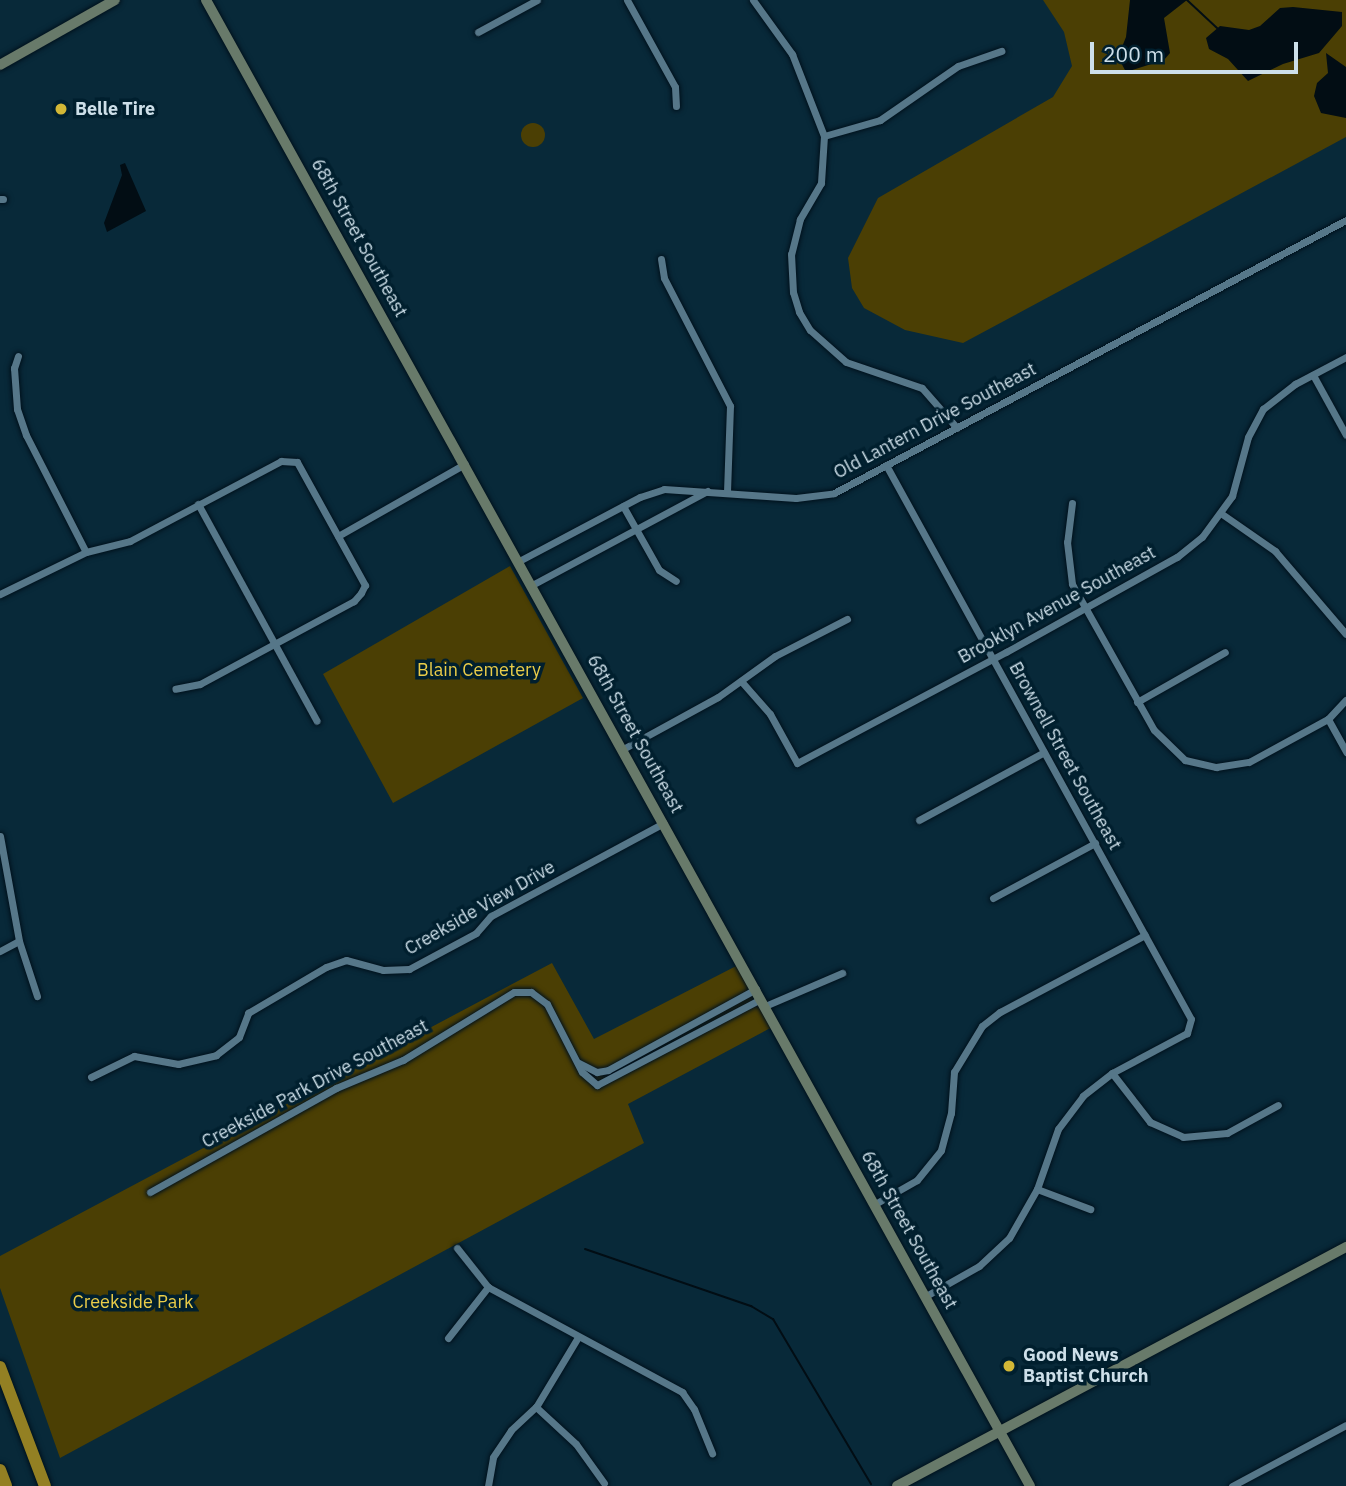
<!DOCTYPE html>
<style>
body{margin:0}
#map{position:relative;width:1346px;height:1486px;overflow:hidden;background:#082939;font-family:"IBM Plex Sans",sans-serif}
div>[style]{position:absolute}
[style*='--x']{left:calc(var(--x)*1px);top:calc(var(--y)*1px);width:calc(var(--w)*1px);rotate:calc(var(--a)*1deg)}
.green>*{inset:0;background:#4b3f04}
.round{border-radius:50%}
.water>*{inset:0;background:#020d14}
.stream>*{height:2px;margin:-1px;padding:0 1px;transform-origin:1px;border-radius:1px;background:#020d14}
.roads{filter:drop-shadow(0 0 2px #00111c) drop-shadow(0 0 2px #00111c)}
.street>*{height:7px;margin:-3.5px;padding:0 3.5px;transform-origin:3.5px;border-radius:3.5px;background:#567789}
.secondary>*{height:10px;margin:-5px;padding:0 5px;transform-origin:5px;border-radius:5px;background:#687a6a}
.highway>*{height:12px;margin:-6px;padding:0 6px;transform-origin:6px;border-radius:6px;background:#938023}
.dots>*{width:19px;height:19px;translate:-50% -50%;box-sizing:border-box;border:4px solid #001f2e;border-radius:50%}
span{translate:-50% -50%;white-space:nowrap;text-align:center;line-height:1.15;-webkit-text-stroke:7px #001f2e;paint-order:stroke}
.poi-label{font-size:18px;color:#cddfe9;font-weight:700}
.left{translate:0 -50%;text-align:left}
.street-label{font-size:18px;color:#cddfe9}
.park-label{font-size:18px;color:#eacd49}
.scale{position:absolute;left:1090px;top:42px;width:208px;height:32px;box-sizing:border-box;border:4px solid #cddfe9;border-top:0;padding-left:9px;font-size:21px;line-height:24px;white-space:nowrap;color:#cddfe9;-webkit-text-stroke:5px #001f2e;paint-order:stroke}
</style>
<div id="map">
<div class="green">
<i style="clip-path:polygon(1043px 0,1346px 0,1346px 137px,963px 343px,905px 330px,864px 308px,852px 288px,848px 258px,878px 198px,1053px 97px,1072px 66px,1064px 32px)"></i>
<i class="round" style="left:521px;top:123px;width:24px;height:24px"></i>
<i style="clip-path:polygon(510px 566px,583px 698px,393px 803px,323px 674px)"></i>
<i style="clip-path:polygon(552px 963px,594px 1039px,742px 963px,776px 1025px,628px 1104px,644px 1143px,60px 1458px,0 1288px,0 1256px)"></i>
</div>
<div class="water">
<i style="clip-path:polygon(1130px 0,1187px 0,1164px 18px,1170px 53px,1164px 60px,1126px 72px,1118px 57px,1126px 37px)"></i>
<i style="clip-path:polygon(1293px 7px,1342px 12px,1342px 26px,1319px 53px,1283px 64px,1248px 81px,1228px 59px,1209px 49px,1206px 38px,1220px 26px,1249px 30px,1260px 26px,1280px 8px)"></i>
<i style="clip-path:polygon(1326px 53px,1346px 67px,1346px 118px,1321px 113px,1314px 96px,1317px 83px,1328px 73px)"></i>
<i style="clip-path:polygon(125px 163px,146px 211px,107px 232px,104px 223px,122px 175px,120px 165px)"></i>
</div>
<div class="stream">
<i style="--x:1187;--y:0;--w:41;--a:43"></i>
<i style="--x:585;--y:1249;--w:176;--a:19"></i>
<i style="--x:751;--y:1306;--w:26;--a:31"></i>
<i style="--x:773;--y:1319;--w:192;--a:59.3"></i>
</div>
<div class="roads">
<div class="street">
<i style="--x:627;--y:0;--w:99;--a:61.1"></i>
<i style="--x:675;--y:87;--w:19;--a:87"></i>
<i style="--x:753;--y:0;--w:67;--a:54.2"></i>
<i style="--x:792;--y:54;--w:88;--a:68.7"></i>
<i style="--x:824;--y:136;--w:47;--a:93.7"></i>
<i style="--x:821;--y:183;--w:42;--a:120.3"></i>
<i style="--x:800;--y:219;--w:36;--a:104"></i>
<i style="--x:791;--y:254;--w:38;--a:87"></i>
<i style="--x:793;--y:292;--w:21;--a:73"></i>
<i style="--x:799;--y:312;--w:21;--a:59"></i>
<i style="--x:810;--y:330;--w:48;--a:41.6"></i>
<i style="--x:846;--y:362;--w:80;--a:18.9"></i>
<i style="--x:922;--y:388;--w:53;--a:48.8"></i>
<i style="--x:478;--y:32;--w:67;--a:-28.5"></i>
<i style="--x:824;--y:136;--w:58;--a:-15.9"></i>
<i style="--x:880;--y:120;--w:95;--a:-34.7"></i>
<i style="--x:958;--y:66;--w:46;--a:-19.2"></i>
<i style="--x:0;--y:199;--w:3;--a:0"></i>
<i style="--x:661;--y:259;--w:19;--a:81"></i>
<i style="--x:664;--y:278;--w:144;--a:62.7"></i>
<i style="--x:730;--y:406;--w:86;--a:92"></i>
<i style="--x:18;--y:356;--w:13;--a:108"></i>
<i style="--x:14;--y:368;--w:41;--a:85.8"></i>
<i style="--x:17;--y:409;--w:28;--a:71"></i>
<i style="--x:26;--y:435;--w:131;--a:62.9"></i>
<i style="--x:1313;--y:375;--w:68;--a:61.2"></i>
<i style="--x:886;--y:465;--w:632;--a:61.17"></i>
<i style="--x:1191;--y:1019;--w:15;--a:106"></i>
<i style="--x:1187;--y:1033;--w:85;--a:151.9"></i>
<i style="--x:1112;--y:1073;--w:37;--a:142"></i>
<i style="--x:1083;--y:1096;--w:41;--a:127.1"></i>
<i style="--x:1058;--y:1129;--w:64;--a:109.3"></i>
<i style="--x:1037;--y:1189;--w:56;--a:119.7"></i>
<i style="--x:1009;--y:1238;--w:41;--a:137"></i>
<i style="--x:979;--y:1266;--w:61;--a:150.5"></i>
<i style="--x:1072;--y:503;--w:39;--a:97"></i>
<i style="--x:1067;--y:542;--w:42;--a:83.2"></i>
<i style="--x:1072;--y:584;--w:167;--a:60.7"></i>
<i style="--x:1154;--y:730;--w:43;--a:44.1"></i>
<i style="--x:1185;--y:760;--w:32;--a:13"></i>
<i style="--x:1216;--y:767;--w:33;--a:-9"></i>
<i style="--x:1249;--y:762;--w:90;--a:-28.6"></i>
<i style="--x:1328;--y:719;--w:26;--a:-47"></i>
<i style="--x:198;--y:504;--w:247;--a:61.3"></i>
<i style="--x:623;--y:506;--w:73;--a:60.6"></i>
<i style="--x:659;--y:570;--w:20;--a:33"></i>
<i style="--x:1222;--y:514;--w:65;--a:34.9"></i>
<i style="--x:1275;--y:551;--w:109;--a:49.5"></i>
<i style="--x:338;--y:536;--w:146;--a:-29.6"></i>
<i style="--x:519;--y:561;--w:137;--a:-27.9"></i>
<i style="--x:640;--y:497;--w:25;--a:-18"></i>
<i style="--x:664;--y:489;--w:132;--a:3.9"></i>
<i style="--x:796;--y:498;--w:38;--a:-7"></i>
<i style="--x:834;--y:493;--w:580;--a:-28.07"></i>
<i style="--x:532;--y:585;--w:199;--a:-28.2"></i>
<i style="--x:0;--y:594;--w:96;--a:-26"></i>
<i style="--x:86;--y:552;--w:45;--a:-14"></i>
<i style="--x:130;--y:541;--w:171;--a:-27.9"></i>
<i style="--x:281;--y:461;--w:16;--a:4"></i>
<i style="--x:297;--y:462;--w:141;--a:61.1"></i>
<i style="--x:365;--y:585;--w:9;--a:117"></i>
<i style="--x:361;--y:593;--w:11;--a:131"></i>
<i style="--x:354;--y:601;--w:175;--a:151.7"></i>
<i style="--x:200;--y:684;--w:25;--a:169"></i>
<i style="--x:741;--y:681;--w:44;--a:48.7"></i>
<i style="--x:770;--y:714;--w:56;--a:61.1"></i>
<i style="--x:797;--y:763;--w:237;--a:-28"></i>
<i style="--x:1006;--y:652;--w:196;--a:-29.1"></i>
<i style="--x:1177;--y:557;--w:32;--a:-39"></i>
<i style="--x:1202;--y:537;--w:51;--a:-53.8"></i>
<i style="--x:1232;--y:496;--w:61;--a:-74.8"></i>
<i style="--x:1248;--y:437;--w:32;--a:-62"></i>
<i style="--x:1263;--y:409;--w:41;--a:-38"></i>
<i style="--x:1295;--y:384;--w:58;--a:-27.9"></i>
<i style="--x:1137;--y:702;--w:101;--a:-29.6"></i>
<i style="--x:1328;--y:719;--w:38;--a:61"></i>
<i style="--x:623;--y:749;--w:108;--a:-28.7"></i>
<i style="--x:718;--y:697;--w:70;--a:-35.7"></i>
<i style="--x:775;--y:656;--w:81;--a:-27.2"></i>
<i style="--x:919;--y:820;--w:142;--a:-28.5"></i>
<i style="--x:0;--y:836;--w:107;--a:79.7"></i>
<i style="--x:19;--y:941;--w:58;--a:71.9"></i>
<i style="--x:993;--y:898;--w:116;--a:-28.3"></i>
<i style="--x:0;--y:951;--w:21;--a:-28"></i>
<i style="--x:765;--y:1006;--w:84;--a:-23.2"></i>
<i style="--x:579;--y:1063;--w:20;--a:27"></i>
<i style="--x:597;--y:1072;--w:11;--a:-10"></i>
<i style="--x:608;--y:1070;--w:169;--a:-28.7"></i>
<i style="--x:1112;--y:1073;--w:62;--a:52.2"></i>
<i style="--x:1150;--y:1122;--w:36;--a:24"></i>
<i style="--x:1183;--y:1137;--w:44;--a:-5.2"></i>
<i style="--x:1227;--y:1133;--w:58;--a:-28.8"></i>
<i style="--x:91;--y:1077;--w:48;--a:-26"></i>
<i style="--x:134;--y:1056;--w:45;--a:10.3"></i>
<i style="--x:178;--y:1064;--w:39;--a:-13"></i>
<i style="--x:216;--y:1055;--w:29;--a:-38"></i>
<i style="--x:239;--y:1037;--w:26;--a:-69"></i>
<i style="--x:248;--y:1013;--w:91;--a:-30.5"></i>
<i style="--x:326;--y:967;--w:21;--a:-19"></i>
<i style="--x:346;--y:960;--w:38;--a:15"></i>
<i style="--x:383;--y:970;--w:26;--a:-2"></i>
<i style="--x:409;--y:969;--w:76;--a:-28.2"></i>
<i style="--x:476;--y:933;--w:23;--a:-49"></i>
<i style="--x:491;--y:916;--w:196;--a:-28.3"></i>
<i style="--x:1037;--y:1189;--w:57;--a:20.7"></i>
<i style="--x:150;--y:1192;--w:213;--a:-29.2"></i>
<i style="--x:336;--y:1088;--w:73;--a:-22.7"></i>
<i style="--x:403;--y:1060;--w:130;--a:-31.5"></i>
<i style="--x:514;--y:992;--w:17;--a:0"></i>
<i style="--x:531;--y:992;--w:20;--a:37"></i>
<i style="--x:547;--y:1004;--w:76;--a:62.8"></i>
<i style="--x:582;--y:1072;--w:20;--a:41"></i>
<i style="--x:597;--y:1085;--w:185;--a:-27.7"></i>
<i style="--x:875;--y:1204;--w:48;--a:-29.7"></i>
<i style="--x:917;--y:1180;--w:38;--a:-51"></i>
<i style="--x:941;--y:1150;--w:38;--a:-75"></i>
<i style="--x:951;--y:1113;--w:41;--a:-85.8"></i>
<i style="--x:954;--y:1072;--w:54;--a:-58.7"></i>
<i style="--x:982;--y:1026;--w:23;--a:-38"></i>
<i style="--x:1000;--y:1012;--w:164;--a:-28"></i>
<i style="--x:457;--y:1248;--w:50;--a:51.5"></i>
<i style="--x:488;--y:1287;--w:221;--a:28.4"></i>
<i style="--x:682;--y:1392;--w:21;--a:55"></i>
<i style="--x:694;--y:1409;--w:48;--a:67.8"></i>
<i style="--x:448;--y:1338;--w:65;--a:-51.9"></i>
<i style="--x:536;--y:1407;--w:54;--a:42.8"></i>
<i style="--x:576;--y:1444;--w:48;--a:54.3"></i>
<i style="--x:488;--y:1486;--w:29;--a:-80"></i>
<i style="--x:493;--y:1457;--w:32;--a:-56"></i>
<i style="--x:511;--y:1430;--w:34;--a:-43"></i>
<i style="--x:536;--y:1407;--w:82;--a:-59"></i>
<i style="--x:1232;--y:1486;--w:129;--a:-28.2"></i>
</div>
<div class="secondary">
<i style="--x:206;--y:0;--w:1699;--a:60.99"></i>
<i style="--x:0;--y:65;--w:132;--a:-29.5"></i>
<i style="--x:897;--y:1486;--w:509;--a:-28.03"></i>
</div>
<div class="highway">
<i style="--x:0;--y:1367;--w:127;--a:69.3"></i>
<i style="--x:0;--y:1470;--w:17;--a:69"></i>
</div>
</div>
<div class="dots">
<i style="left:61px;top:109px;background:#d2b736"></i>
<i style="left:1009px;top:1366px;background:#d2b736"></i>
</div>
<div class="poi-label">
<span class="left" style="left:75px;top:109px">Belle Tire</span>
<span class="left" style="left:1023px;top:1366px">Good News<br>Baptist Church</span>
</div>
<div class="street-label">
<span style="left:359px;top:238px;rotate:61deg">68th Street Southeast</span>
<span style="left:935px;top:421px;rotate:-28deg">Old Lantern Drive Southeast</span>
<span style="left:1057px;top:605px;rotate:-29deg">Brooklyn Avenue Southeast</span>
<span style="left:635px;top:734px;rotate:61deg">68th Street Southeast</span>
<span style="left:1065px;top:756px;rotate:61deg">Brownell Street Southeast</span>
<span style="left:480px;top:908px;rotate:-30deg">Creekside View Drive</span>
<span style="left:315px;top:1084px;rotate:-28deg">Creekside Park Drive Southeast</span>
<span style="left:909px;top:1230px;rotate:61deg">68th Street Southeast</span>
</div>
<div class="park-label">
<span style="left:479px;top:670px">Blain Cemetery</span>
<span style="left:133px;top:1302px">Creekside Park</span>
</div>
<div class="scale">200 m</div>
</div>
